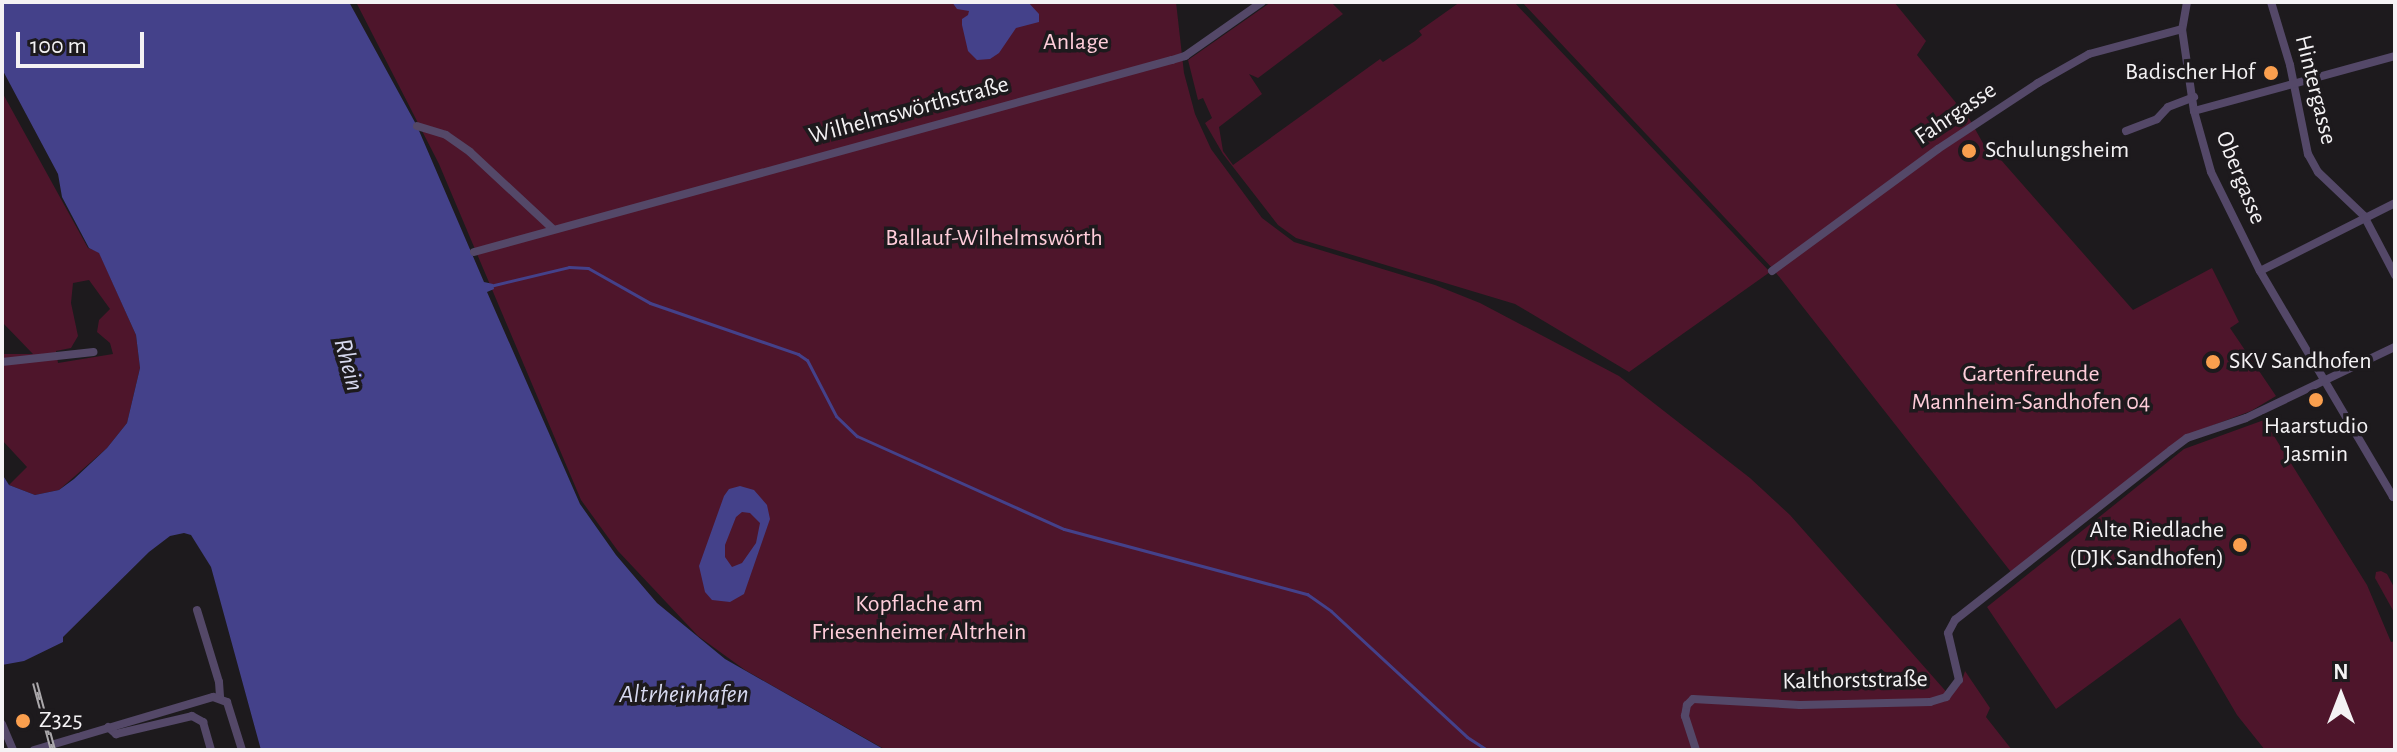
<!DOCTYPE html>
<meta charset="utf-8">
<style>
body{margin:0}
#map{position:relative;width:2397px;height:752px;overflow:hidden;background:#1d1a1d;font-family:"Alegreya Sans",sans-serif}
div>[style]{position:absolute}
[style*='--x']{left:calc(var(--x)*1px);top:calc(var(--y)*1px);width:calc(var(--w)*1px);rotate:calc(var(--a)*1deg)}
.green>*{inset:0;background:#4e152b}
.water>*{inset:0;background:#44418a}
.stream>*{height:3px;margin:-1.5px;padding:0 1.5px;transform-origin:1.5px;border-radius:1.5px;background:#44418a}
.minor>*{height:8px;margin:-4px;padding:0 4px;transform-origin:4px;border-radius:4px;background:#544868}
.rail>*{height:6px;margin-top:-3px;transform-origin:0;background:repeating-linear-gradient(90deg,#1d1a1d 0 9px,#aba8ab 0 18px);box-sizing:border-box;border-block:2px solid #aba8ab}
.dots>*{width:22px;height:22px;translate:-50% -50%;box-sizing:border-box;border:4px solid #1d1a1d;border-radius:50%}
span{translate:-50% -50%;white-space:nowrap;text-align:center;line-height:1.15;-webkit-text-stroke:7px #1d1a1d;paint-order:stroke}
.park-label{font-size:24px;color:#ffcdda}
.poi-label{font-size:24px;color:#f4f2f4}
.right{translate:-100% -50%;text-align:right}
.left{translate:0 -50%;text-align:left}
.street-label{font-size:24px;color:#f4f2f4}
.water-label{font-size:26px;color:#d7d9ef;font-style:italic}
.frame{position:absolute;inset:0;border:4px solid #f4f2f4;pointer-events:none}
.north{position:absolute;left:2301px;top:656px;width:80px;height:80px;-webkit-text-stroke:6px #1d1a1d;paint-order:stroke;rotate:0deg;font-size:22px;font-weight:700;line-height:32px;text-align:center;color:#f4f2f4}
.north::after{content:'';display:block;margin:auto;width:28px;height:36px;background:#f4f2f4;clip-path:polygon(50% 0,100% 100%,50% 72%,0 100%)}
.scale{position:absolute;left:16px;top:32px;width:128px;height:36px;box-sizing:border-box;border:4px solid #f4f2f4;border-top:0;padding-left:10px;font-size:24px;line-height:28px;white-space:nowrap;color:#f4f2f4;-webkit-text-stroke:6px #1d1a1d;paint-order:stroke}
</style>
<div id="map">
<div class="green">
<i style="clip-path:polygon(356px 2px,1176px 2px,1184px 73px,1195px 114px,1211px 149px,1262px 218px,1294px 242px,1435px 285px,1480px 303px,1619px 376px,1750px 478px,1790px 515px,1950px 696px,1961px 684px,1965px 671px,1990px 708px,1986px 717px,2012px 750px,886px 750px,745px 670px,698px 636px,618px 551px,581px 500px,439px 164px)"></i>
<i style="clip-path:polygon(1271px 2px,1331px 2px,1343px 14px,1258px 78px,1249px 74px,1262px 94px,1219px 127px,1223px 151px,1233px 165px,1380px 59px,1383px 62px,1415px 41px,1422px 35px,1419px 31px,1460px 2px,1514px 2px,1770px 272px,1629px 372px,1515px 304px,1296px 238px,1278px 225px,1223px 154px,1205px 123px,1212px 118px,1203px 98px,1198px 100px,1188px 60px)"></i>
<i style="clip-path:polygon(1522px 2px,1894px 2px,1926px 41px,1917px 55px,1970px 120px,1984px 145px,1987px 144px,2133px 310px,2212px 268px,2239px 322px,2230px 328px,2276px 396px,2251px 411px,2187px 435px,2011px 572px,1773px 269px)"></i>
<i style="clip-path:polygon(evenodd,2px 92px,88px 248px,99px 252px,136px 335px,140px 368px,127px 423px,107px 448px,59px 490px,35px 495px,9px 485px,27px 467px,2px 440px,2px 354px,33px 354px,2px 322px,2px 92px,89px 280px,110px 309px,99px 320px,97px 332px,110px 343px,113px 354px,58px 363px,56px 351px,71px 348px,78px 336px,71px 303px,73px 283px,89px 280px)"></i>
<i style="clip-path:polygon(2264px 420px,2367px 585px,2391px 642px,2395px 641px,2395px 750px,2265px 750px,2237px 715px,2180px 618px,2056px 709px,1987px 607px,2184px 449px)"></i>
<i style="clip-path:polygon(2381px 571px,2387px 574px,2395px 589px,2395px 614px,2375px 578px,2376px 572px)"></i>
</div>
<div class="water">
<i style="clip-path:polygon(2px 2px,349px 2px,417px 126px,484px 282px,493px 284px,494px 289px,487px 292px,580px 504px,616px 555px,657px 603px,725px 659px,885px 750px,261px 750px,211px 567px,191px 535px,184px 533px,170px 536px,149px 552px,63px 637px,63px 642px,24px 661px,2px 665px,2px 474px,9px 485px,35px 495px,59px 490px,74px 479px,107px 448px,127px 423px,140px 368px,136px 335px,99px 253px,89px 248px,62px 197px,58px 174px,2px 69px)"></i>
<i style="clip-path:polygon(952px 2px,1028px 2px,1039px 14px,1039px 22px,1016px 28px,999px 53px,990px 59px,977px 60px,968px 51px,962px 25px,962px 19px,968px 15px,969px 11px,957px 9px)"></i>
<i style="clip-path:polygon(evenodd,740px 486px,754px 490px,767px 505px,770px 519px,744px 594px,730px 602px,712px 600px,705px 592px,699px 566px,724px 496px,729px 489px,740px 486px,742px 512px,750px 513px,760px 523px,756px 543px,742px 563px,732px 567px,725px 557px,725px 545px,736px 517px,742px 512px)"></i>
</div>
<div class="stream">
<i style="--x:490;--y:286;--w:81;--a:-13.5"></i>
<i style="--x:569;--y:267;--w:19;--a:3"></i>
<i style="--x:588;--y:268;--w:71;--a:29.4"></i>
<i style="--x:650;--y:303;--w:157;--a:19"></i>
<i style="--x:798;--y:354;--w:11;--a:34"></i>
<i style="--x:807;--y:360;--w:63;--a:62.6"></i>
<i style="--x:836;--y:416;--w:29;--a:44"></i>
<i style="--x:857;--y:436;--w:227;--a:24.2"></i>
<i style="--x:1064;--y:529;--w:252;--a:15"></i>
<i style="--x:1307;--y:594;--w:29;--a:35"></i>
<i style="--x:1331;--y:611;--w:185;--a:42.8"></i>
<i style="--x:1467;--y:737;--w:24;--a:33"></i>
</div>
<div class="minor">
<i style="--x:2187;--y:2;--w:27;--a:100"></i>
<i style="--x:2182;--y:29;--w:83;--a:81.7"></i>
<i style="--x:2194;--y:111;--w:63;--a:74.4"></i>
<i style="--x:2211;--y:172;--w:110;--a:63.7"></i>
<i style="--x:2260;--y:271;--w:262;--a:59.5"></i>
<i style="--x:2393;--y:497;--w:3;--a:-45"></i>
<i style="--x:2271;--y:2;--w:66;--a:73.2"></i>
<i style="--x:2290;--y:65;--w:91;--a:78.6"></i>
<i style="--x:2308;--y:154;--w:21;--a:61"></i>
<i style="--x:2318;--y:172;--w:64;--a:43.7"></i>
<i style="--x:2364;--y:216;--w:67;--a:62.3"></i>
<i style="--x:2194;--y:111;--w:208;--a:-15.3"></i>
<i style="--x:417;--y:126;--w:30;--a:17"></i>
<i style="--x:446;--y:135;--w:29;--a:35"></i>
<i style="--x:470;--y:152;--w:113;--a:42.9"></i>
<i style="--x:2126;--y:131;--w:33;--a:-21"></i>
<i style="--x:2157;--y:119;--w:16;--a:-47"></i>
<i style="--x:2168;--y:107;--w:28;--a:-21"></i>
<i style="--x:474;--y:252;--w:724;--a:-15.38"></i>
<i style="--x:1172;--y:60;--w:14;--a:-17"></i>
<i style="--x:1185;--y:56;--w:94;--a:-35"></i>
<i style="--x:1772;--y:271;--w:206;--a:-36.3"></i>
<i style="--x:1938;--y:149;--w:120;--a:-33.4"></i>
<i style="--x:2038;--y:83;--w:59;--a:-29.6"></i>
<i style="--x:2089;--y:54;--w:96;--a:-15"></i>
<i style="--x:2260;--y:271;--w:151;--a:-26.7"></i>
<i style="--x:2;--y:362;--w:92;--a:-6.3"></i>
<i style="--x:197;--y:610;--w:75;--a:73"></i>
<i style="--x:219;--y:682;--w:16;--a:86"></i>
<i style="--x:2;--y:724;--w:28;--a:67"></i>
<i style="--x:108;--y:727;--w:11;--a:41"></i>
<i style="--x:116;--y:734;--w:78;--a:-13.3"></i>
<i style="--x:192;--y:716;--w:13;--a:29"></i>
<i style="--x:203;--y:722;--w:29;--a:74"></i>
<i style="--x:34;--y:750;--w:187;--a:-16.5"></i>
<i style="--x:213;--y:697;--w:15;--a:20"></i>
<i style="--x:227;--y:702;--w:50;--a:72.6"></i>
<i style="--x:1696;--y:750;--w:36;--a:-108"></i>
<i style="--x:1685;--y:716;--w:11;--a:-80"></i>
<i style="--x:1687;--y:705;--w:8;--a:-45"></i>
<i style="--x:1693;--y:699;--w:107;--a:3.2"></i>
<i style="--x:1800;--y:705;--w:130;--a:-1.3"></i>
<i style="--x:1930;--y:702;--w:17;--a:-17"></i>
<i style="--x:1946;--y:697;--w:21;--a:-53"></i>
<i style="--x:1959;--y:680;--w:48;--a:-103.2"></i>
<i style="--x:1948;--y:633;--w:15;--a:-62"></i>
<i style="--x:1955;--y:620;--w:275;--a:-38.2"></i>
<i style="--x:2171;--y:450;--w:20;--a:-37"></i>
<i style="--x:2187;--y:438;--w:62;--a:-18.7"></i>
<i style="--x:2246;--y:418;--w:165;--a:-25.5"></i>
</div>
<div class="rail">
<i style="--x:35;--y:683;--w:69;--a:75"></i>
</div>
<div class="dots">
<i style="left:2271px;top:73px;background:#fa9f4e"></i>
<i style="left:1969px;top:151px;background:#fa9f4e"></i>
<i style="left:2213px;top:362px;background:#fa9f4e"></i>
<i style="left:2316px;top:400px;background:#fa9f4e"></i>
<i style="left:2240px;top:545px;background:#fa9f4e"></i>
<i style="left:23px;top:721px;background:#fa9f4e"></i>
</div>
<div class="park-label">
<span style="left:1076px;top:43px">Anlage</span>
<span style="left:994px;top:239px">Ballauf-Wilhelmswörth</span>
<span style="left:2031px;top:389px">Gartenfreunde<br>Mannheim-Sandhofen 04</span>
<span style="left:919px;top:619px">Kopflache am<br>Friesenheimer Altrhein</span>
</div>
<div class="poi-label">
<span class="right" style="left:2255px;top:73px">Badischer Hof</span>
<span class="left" style="left:1985px;top:151px">Schulungsheim</span>
<span class="left" style="left:2229px;top:362px">SKV Sandhofen</span>
<span style="left:2316px;top:441px">Haarstudio<br>Jasmin</span>
<span class="right" style="left:2224px;top:545px">Alte Riedlache<br>(DJK Sandhofen)</span>
<span class="left" style="left:39px;top:721px">Z325</span>
</div>
<div class="street-label">
<span style="left:2315px;top:90px;rotate:76deg">Hintergasse</span>
<span style="left:909px;top:111px;rotate:-15deg">Wilhelmswörthstraße</span>
<span style="left:1956px;top:114px;rotate:-34deg">Fahrgasse</span>
<span style="left:2240px;top:178px;rotate:68deg">Obergasse</span>
<span style="left:1855px;top:681px;rotate:-1deg">Kalthorststraße</span>
</div>
<div class="water-label">
<span style="left:348px;top:365px;rotate:75deg">Rhein</span>
<span style="left:684px;top:695px">Altrheinhafen</span>
</div>
<div class="frame"></div>
<div class="north">N</div>
<div class="scale">100 m</div>
</div>
